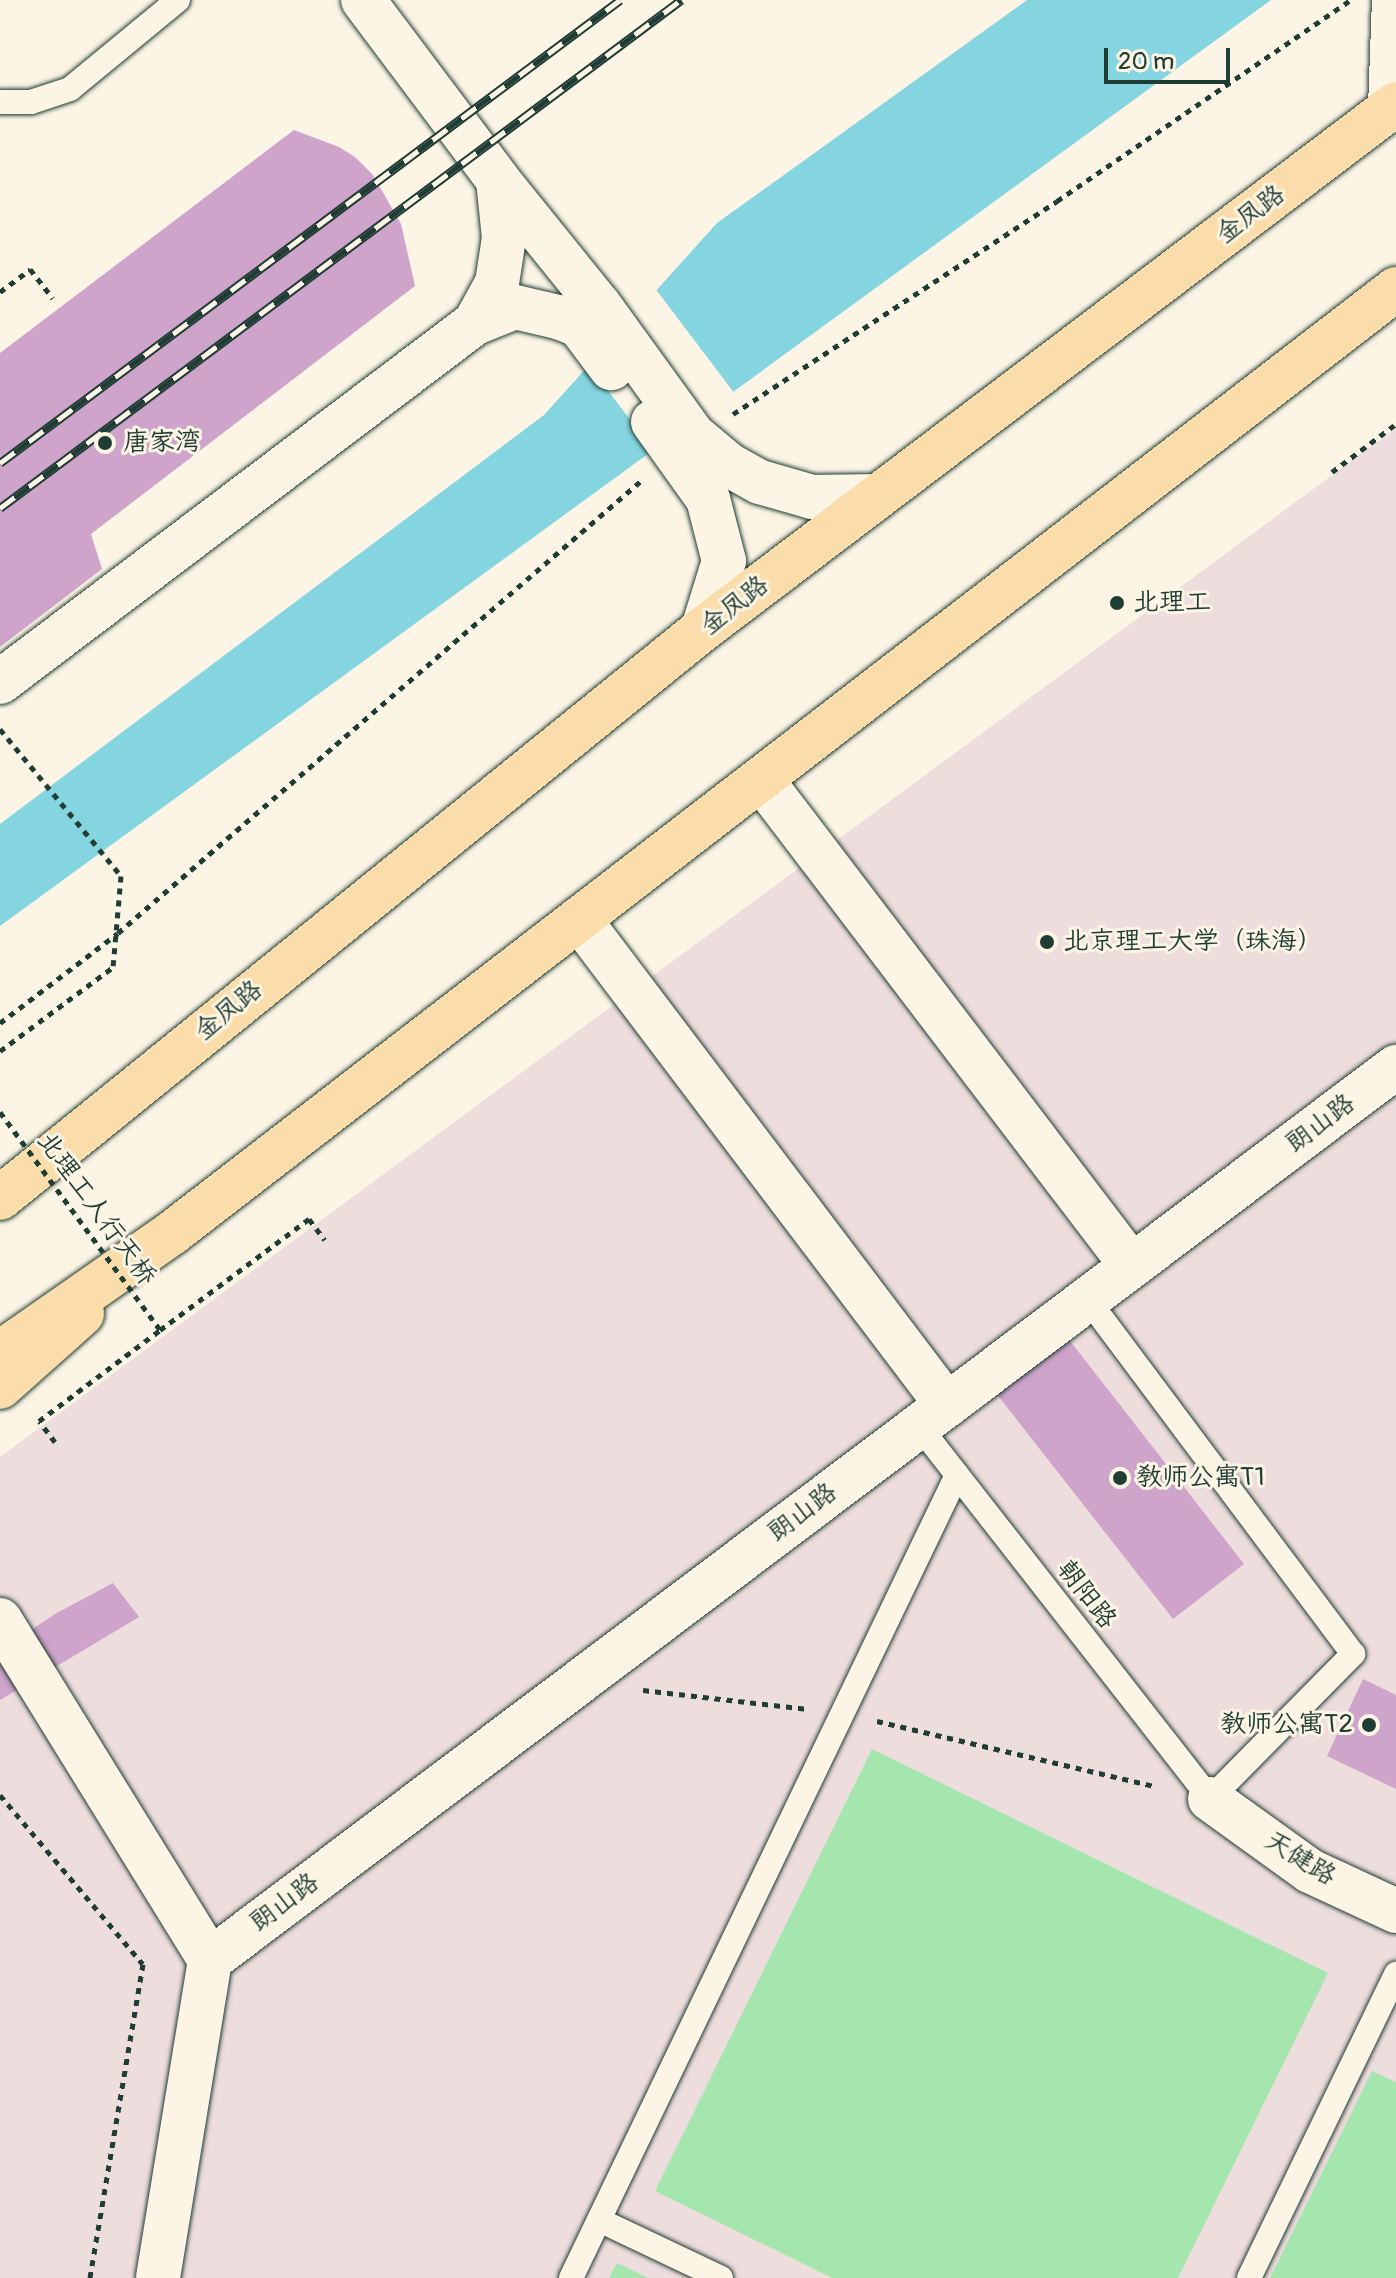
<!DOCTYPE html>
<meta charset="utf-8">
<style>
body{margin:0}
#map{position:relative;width:1396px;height:2278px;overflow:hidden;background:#fcf5e5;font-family:Pangolin,"LXGW WenKai TC",sans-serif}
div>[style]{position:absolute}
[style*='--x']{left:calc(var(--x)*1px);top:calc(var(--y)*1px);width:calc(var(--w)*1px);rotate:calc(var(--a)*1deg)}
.built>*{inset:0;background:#edd}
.green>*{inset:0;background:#a5e6af}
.water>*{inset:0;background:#85d5e0}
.pier>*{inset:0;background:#fcf5e5}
.building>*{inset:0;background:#cea4ca}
.path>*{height:5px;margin-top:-2.5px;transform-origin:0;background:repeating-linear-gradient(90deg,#1f3d34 0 6px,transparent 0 12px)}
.roads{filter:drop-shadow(0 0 2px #1f3d34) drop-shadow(0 0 2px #1f3d34)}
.lane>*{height:24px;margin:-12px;padding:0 12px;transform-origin:12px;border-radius:12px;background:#fcf5e5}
.street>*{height:44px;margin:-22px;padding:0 22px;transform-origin:22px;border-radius:22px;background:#fcf5e5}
.primary>*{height:44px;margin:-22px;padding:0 22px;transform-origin:22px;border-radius:22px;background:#fbddab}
.highway>*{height:44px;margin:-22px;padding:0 22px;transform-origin:22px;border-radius:22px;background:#fbddab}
.rail>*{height:9px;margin-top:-4.5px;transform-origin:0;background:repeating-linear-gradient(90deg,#fcf5e5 0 18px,#1f3d34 0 36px);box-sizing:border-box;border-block:2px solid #1f3d34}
.path-bridge>*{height:5px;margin-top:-2.5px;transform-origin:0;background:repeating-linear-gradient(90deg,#1f3d34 0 6px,transparent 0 12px)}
.dots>*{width:22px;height:22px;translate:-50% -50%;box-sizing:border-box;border:4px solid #fcf5e5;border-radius:50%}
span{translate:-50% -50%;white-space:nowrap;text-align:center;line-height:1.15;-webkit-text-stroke:6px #fcf5e5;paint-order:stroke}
.street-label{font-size:26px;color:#1f3d34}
.poi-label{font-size:26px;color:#1f3d34}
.left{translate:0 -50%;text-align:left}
.right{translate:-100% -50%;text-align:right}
.scale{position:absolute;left:1104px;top:48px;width:126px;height:36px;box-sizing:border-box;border:4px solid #1f3d34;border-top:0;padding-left:10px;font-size:24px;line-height:28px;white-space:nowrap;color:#1f3d34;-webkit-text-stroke:6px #fcf5e5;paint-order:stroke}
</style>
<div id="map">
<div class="built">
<i style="clip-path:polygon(1396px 428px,1396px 2278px,0 2278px,0 1457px)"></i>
</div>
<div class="green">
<i style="clip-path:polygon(872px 1749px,1328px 1973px,1178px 2278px,832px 2278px,655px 2191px)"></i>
<i style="clip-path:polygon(1372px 2071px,1396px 2082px,1396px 2278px,1270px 2278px)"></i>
<i style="clip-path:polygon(617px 2263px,648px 2278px,609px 2278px)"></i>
</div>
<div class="water">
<i style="clip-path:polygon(1027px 0,1271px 0,0 926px,0 824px,544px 415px,717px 223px)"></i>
</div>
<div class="pier">
<i style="clip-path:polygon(654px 287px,735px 394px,655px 452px,586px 362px)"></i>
</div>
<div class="building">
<i style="clip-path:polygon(294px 130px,339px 147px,355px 157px,373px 175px,401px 224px,415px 286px,91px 534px,102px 569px,0 647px,0 353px)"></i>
<i style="clip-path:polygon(1067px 1337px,1244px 1564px,1173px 1619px,995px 1392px)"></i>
<i style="clip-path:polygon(113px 1583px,139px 1617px,0 1700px,0 1651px,55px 1614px)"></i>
<i style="clip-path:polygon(1363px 1679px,1396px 1695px,1396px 1789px,1327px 1756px)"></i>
</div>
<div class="path">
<i style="--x:0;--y:292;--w:38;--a:-37"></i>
<i style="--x:30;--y:269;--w:37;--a:52"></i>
<i style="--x:733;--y:414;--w:388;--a:-33.3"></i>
<i style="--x:1057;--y:201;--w:354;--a:-34.4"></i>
<i style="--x:1332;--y:472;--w:80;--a:-36.9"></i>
<i style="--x:0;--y:1023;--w:148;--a:-37.3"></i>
<i style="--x:118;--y:933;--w:694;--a:-40.85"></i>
<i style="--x:0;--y:1051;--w:141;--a:-36.6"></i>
<i style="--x:55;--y:1442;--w:26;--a:-127"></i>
<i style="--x:39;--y:1421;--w:151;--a:-36.9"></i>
<i style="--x:160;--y:1330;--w:186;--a:-36.7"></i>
<i style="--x:309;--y:1219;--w:26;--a:53"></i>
<i style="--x:643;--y:1690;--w:166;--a:6.6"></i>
<i style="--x:877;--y:1721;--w:285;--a:13.2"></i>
<i style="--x:0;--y:1795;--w:221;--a:49.8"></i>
<i style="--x:143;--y:1964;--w:318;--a:99.6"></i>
</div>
<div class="roads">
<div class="lane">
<i style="--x:0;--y:102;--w:31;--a:0"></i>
<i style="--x:31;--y:102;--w:41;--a:-18.4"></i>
<i style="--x:70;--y:89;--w:140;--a:-39.5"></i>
<i style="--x:919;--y:1426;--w:473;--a:52"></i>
<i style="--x:1210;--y:1799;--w:204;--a:-45.4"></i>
<i style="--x:1353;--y:1654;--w:444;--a:-126.8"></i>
<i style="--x:599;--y:2220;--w:135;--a:25.4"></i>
<i style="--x:571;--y:2278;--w:891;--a:-64.33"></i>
<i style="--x:1249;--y:2278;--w:338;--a:-64.2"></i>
</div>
<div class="street">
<i style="--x:363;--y:0;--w:225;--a:53.1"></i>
<i style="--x:498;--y:180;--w:161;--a:51.1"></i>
<i style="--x:599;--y:305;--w:160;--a:54.1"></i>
<i style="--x:693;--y:435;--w:47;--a:39.8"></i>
<i style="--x:729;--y:465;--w:35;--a:29"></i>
<i style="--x:760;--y:482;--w:54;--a:16.1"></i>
<i style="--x:812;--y:497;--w:65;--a:-0.9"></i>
<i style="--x:1390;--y:108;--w:108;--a:-87.9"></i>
<i style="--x:475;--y:323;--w:43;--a:-21.8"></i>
<i style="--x:515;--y:307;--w:44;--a:13.1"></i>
<i style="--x:558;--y:317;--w:22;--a:21"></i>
<i style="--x:579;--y:325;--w:54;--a:53.3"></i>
<i style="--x:653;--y:422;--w:95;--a:54.5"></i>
<i style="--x:708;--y:499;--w:64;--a:75.5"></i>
<i style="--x:724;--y:561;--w:71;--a:107.2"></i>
<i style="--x:0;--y:682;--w:595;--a:-37.08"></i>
<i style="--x:475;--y:323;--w:46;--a:-61.2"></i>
<i style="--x:497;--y:283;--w:46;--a:-81.2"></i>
<i style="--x:504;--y:238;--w:58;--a:-95.9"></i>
<i style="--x:761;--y:779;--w:612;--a:52.7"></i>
<i style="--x:579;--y:919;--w:610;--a:52.87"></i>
<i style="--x:0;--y:1620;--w:400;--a:58.3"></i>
<i style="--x:210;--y:1960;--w:322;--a:99.3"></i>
<i style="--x:1210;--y:1799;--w:123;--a:35.8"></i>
<i style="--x:1310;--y:1871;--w:95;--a:24.9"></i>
<i style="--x:210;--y:1960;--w:1485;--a:-36.98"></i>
</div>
<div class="primary">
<i style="--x:0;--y:1387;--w:110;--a:-41.7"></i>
</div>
<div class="highway">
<i style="--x:0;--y:1198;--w:904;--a:-38.99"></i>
<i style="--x:703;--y:629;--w:869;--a:-37.15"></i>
<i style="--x:0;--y:1353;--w:210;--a:-34.9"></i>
<i style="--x:172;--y:1233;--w:1546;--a:-37.64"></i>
</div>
</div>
<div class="rail">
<i style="--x:0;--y:463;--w:774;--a:-36.75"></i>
<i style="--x:0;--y:508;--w:850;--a:-36.72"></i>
</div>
<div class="path-bridge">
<i style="--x:0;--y:729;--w:190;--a:50.5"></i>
<i style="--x:121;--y:876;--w:91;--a:95"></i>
<i style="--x:0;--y:1112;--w:270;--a:53.7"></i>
</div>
<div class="dots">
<i style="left:105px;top:443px;background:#1f3d34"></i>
<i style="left:1117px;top:603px;background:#1f3d34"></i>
<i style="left:1047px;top:942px;background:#1f3d34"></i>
<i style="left:1120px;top:1478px;background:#1f3d34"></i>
<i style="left:1369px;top:1725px;background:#1f3d34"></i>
</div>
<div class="street-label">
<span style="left:1251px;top:215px;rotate:-37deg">金凤路</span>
<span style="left:735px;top:606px;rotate:-38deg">金凤路</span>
<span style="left:229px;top:1011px;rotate:-39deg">金凤路</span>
<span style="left:1321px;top:1124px;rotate:-37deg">朗山路</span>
<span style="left:96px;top:1209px;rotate:54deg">北理工人行天桥</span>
<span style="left:803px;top:1513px;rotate:-37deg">朗山路</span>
<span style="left:1086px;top:1595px;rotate:52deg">朝阳路</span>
<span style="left:1300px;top:1859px;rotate:32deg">天健路</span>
<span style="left:285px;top:1903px;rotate:-37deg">朗山路</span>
</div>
<div class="poi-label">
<span class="left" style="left:123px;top:443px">唐家湾</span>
<span class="left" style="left:1133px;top:603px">北理工</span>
<span class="left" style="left:1063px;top:942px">北京理工大学（珠海）</span>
<span class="left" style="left:1136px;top:1478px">教师公寓T1</span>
<span class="right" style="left:1353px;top:1725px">教师公寓T2</span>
</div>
<div class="scale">20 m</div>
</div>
